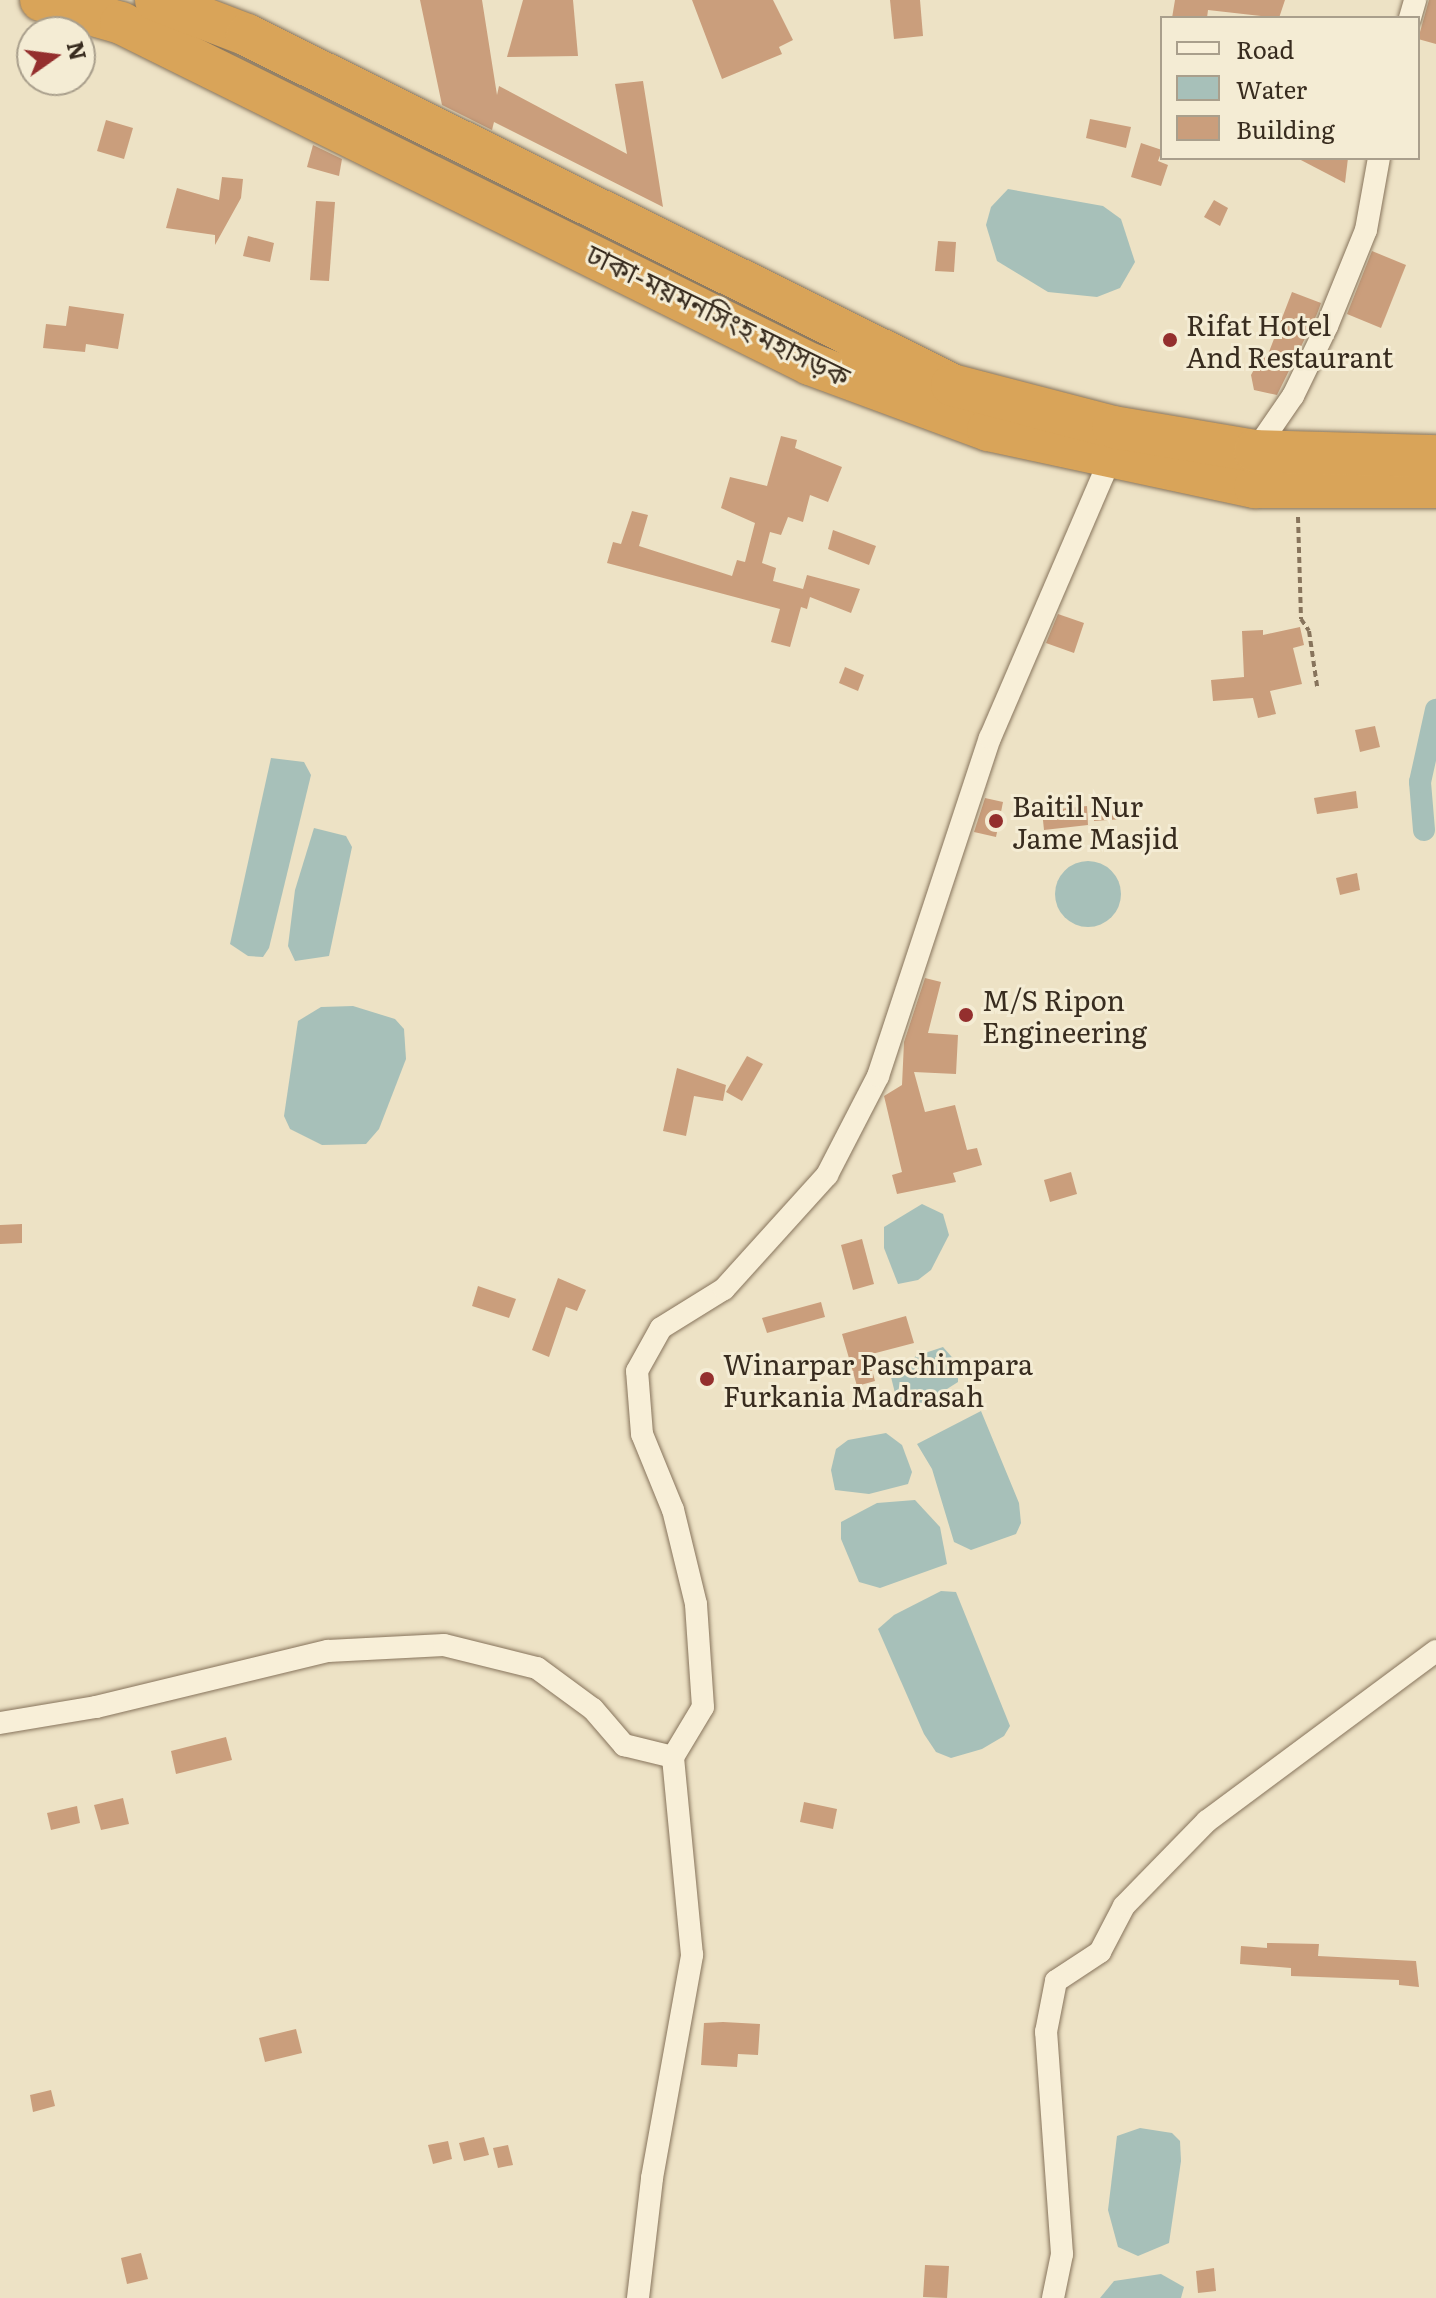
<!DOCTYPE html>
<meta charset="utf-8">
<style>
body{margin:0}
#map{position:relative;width:1436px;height:2298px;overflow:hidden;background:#ede2c5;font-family:Literata,"Noto Sans Bengali",serif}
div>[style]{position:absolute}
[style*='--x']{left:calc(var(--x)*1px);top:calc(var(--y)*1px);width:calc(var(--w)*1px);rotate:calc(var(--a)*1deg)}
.water>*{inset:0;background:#a7c0b9}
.round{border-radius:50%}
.canal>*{height:22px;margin:-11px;padding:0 11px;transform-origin:11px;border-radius:11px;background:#a7c0b9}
.building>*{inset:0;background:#ca9e7c}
.path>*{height:4px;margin-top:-2px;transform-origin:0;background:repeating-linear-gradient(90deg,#87745c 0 6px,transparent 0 10px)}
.roads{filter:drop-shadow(0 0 2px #87745c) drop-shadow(0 0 2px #87745c)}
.street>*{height:22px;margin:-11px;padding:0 11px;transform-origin:11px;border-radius:11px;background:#f8efd8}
.highway>*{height:42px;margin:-21px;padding:0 21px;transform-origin:21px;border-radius:21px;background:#d9a459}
.dots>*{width:22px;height:22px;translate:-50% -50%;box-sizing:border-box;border:4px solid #f4ecd4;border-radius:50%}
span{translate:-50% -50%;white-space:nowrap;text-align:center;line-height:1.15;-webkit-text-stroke:6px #f4ecd4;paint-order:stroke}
.street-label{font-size:28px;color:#382c1f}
.poi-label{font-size:28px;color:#382c1f}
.left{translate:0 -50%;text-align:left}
.legend{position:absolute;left:1160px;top:16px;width:260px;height:144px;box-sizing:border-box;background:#f4ecd4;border:2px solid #a99f8c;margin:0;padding:10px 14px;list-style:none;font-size:24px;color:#382c1f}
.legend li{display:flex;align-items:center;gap:16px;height:40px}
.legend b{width:40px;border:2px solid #a99f8c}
.north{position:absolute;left:16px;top:16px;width:80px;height:80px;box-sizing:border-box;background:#f4ecd4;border:2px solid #a99f8c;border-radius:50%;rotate:76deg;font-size:22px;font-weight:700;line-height:32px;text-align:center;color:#382c1f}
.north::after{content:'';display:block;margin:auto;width:28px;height:36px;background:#942f2e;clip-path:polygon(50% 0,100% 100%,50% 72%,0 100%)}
</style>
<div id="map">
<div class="water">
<i style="clip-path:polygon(1008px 189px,1103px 206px,1121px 219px,1135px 262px,1120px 288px,1097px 297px,1048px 292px,997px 261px,986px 225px,991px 207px)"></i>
<i style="clip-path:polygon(271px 758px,304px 762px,311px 775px,269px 948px,263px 957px,248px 956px,230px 944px)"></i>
<i style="clip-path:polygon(314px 828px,346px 836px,352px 847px,329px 956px,295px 961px,288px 946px,295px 890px)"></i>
<i class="round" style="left:1055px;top:861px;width:66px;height:66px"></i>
<i style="clip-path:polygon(353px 1006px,395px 1019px,404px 1029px,406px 1059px,379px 1129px,366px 1144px,322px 1145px,290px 1129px,284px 1116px,298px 1021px,321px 1007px)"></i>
<i style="clip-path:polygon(922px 1204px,943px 1214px,949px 1235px,931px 1270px,918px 1280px,898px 1284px,884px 1248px,884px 1227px)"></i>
<i style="clip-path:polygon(943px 1347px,958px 1364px,958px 1382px,925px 1403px,898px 1405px,891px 1377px,916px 1356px)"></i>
<i style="clip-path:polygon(981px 1411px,1019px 1503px,1021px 1523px,1016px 1534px,971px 1550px,954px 1542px,932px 1469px,917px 1444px)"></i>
<i style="clip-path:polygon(886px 1433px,902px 1445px,912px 1472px,908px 1484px,869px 1494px,835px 1490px,831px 1470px,836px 1449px,848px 1440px)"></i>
<i style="clip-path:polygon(915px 1500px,940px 1527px,947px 1564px,880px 1588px,859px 1582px,841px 1539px,841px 1522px,877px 1503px)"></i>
<i style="clip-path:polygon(941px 1591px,956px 1592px,1010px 1726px,1004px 1736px,982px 1749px,951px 1758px,936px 1752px,924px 1734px,878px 1629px,894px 1615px)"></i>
<i style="clip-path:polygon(1140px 2128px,1172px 2133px,1180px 2141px,1181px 2161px,1169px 2243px,1138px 2256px,1118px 2247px,1108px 2210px,1117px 2136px)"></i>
<i style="clip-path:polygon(1161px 2274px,1184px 2287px,1181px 2298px,1100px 2298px,1114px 2281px)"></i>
</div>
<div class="canal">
<i style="--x:1424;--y:830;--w:48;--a:-94.8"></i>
<i style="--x:1420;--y:782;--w:74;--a:-77.5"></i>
</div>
<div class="building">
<i style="clip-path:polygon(420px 0,482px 0,497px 95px,499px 86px,627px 154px,615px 84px,643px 81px,663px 207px,494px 122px,492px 130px,442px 105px)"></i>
<i style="clip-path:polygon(523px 0,573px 0,578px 56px,507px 57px)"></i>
<i style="clip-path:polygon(692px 0,773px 0,793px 40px,779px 47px,782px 54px,722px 79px)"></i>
<i style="clip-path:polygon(890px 0,920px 0,923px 36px,894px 39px)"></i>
<i style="clip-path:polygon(1175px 0,1285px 0,1279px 18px,1208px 10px,1207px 18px,1172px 18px)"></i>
<i style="clip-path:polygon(1429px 0,1436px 0,1436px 44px,1418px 39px)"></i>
<i style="clip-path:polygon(1090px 119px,1131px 127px,1126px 148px,1086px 138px)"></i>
<i style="clip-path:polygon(106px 120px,133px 128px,124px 159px,97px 151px)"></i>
<i style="clip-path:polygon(1141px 143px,1162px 150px,1158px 161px,1168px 165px,1161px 186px,1131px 177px)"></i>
<i style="clip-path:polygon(313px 145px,342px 159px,339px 176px,307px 167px)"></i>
<i style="clip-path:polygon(1297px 158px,1348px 158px,1345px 183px)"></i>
<i style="clip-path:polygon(222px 177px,243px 179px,241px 198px,215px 245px,215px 235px,166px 228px,177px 188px,219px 200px)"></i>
<i style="clip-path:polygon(1214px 200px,1228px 208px,1220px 226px,1204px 217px)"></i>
<i style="clip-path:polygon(316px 201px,335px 202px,329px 281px,310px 280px)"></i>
<i style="clip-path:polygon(248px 236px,274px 243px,270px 262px,243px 256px)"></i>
<i style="clip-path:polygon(938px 241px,956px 242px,954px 272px,935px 271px)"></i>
<i style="clip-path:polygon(1372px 251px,1406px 265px,1381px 328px,1347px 314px)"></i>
<i style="clip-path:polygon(1292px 292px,1321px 303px,1317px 314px,1277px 395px,1254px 390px,1251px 375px,1262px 355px,1267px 357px)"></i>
<i style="clip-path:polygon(69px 306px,124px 314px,118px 349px,86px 344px,85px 352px,43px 348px,46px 324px,66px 326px)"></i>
<i style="clip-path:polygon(781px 436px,797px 440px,795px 448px,842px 467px,828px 502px,810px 495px,803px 522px,788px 517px,781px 535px,770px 532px,762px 563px,776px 568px,773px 581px,803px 589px,807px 575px,860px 589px,851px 613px,810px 597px,807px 609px,801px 607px,790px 647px,771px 642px,780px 609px,607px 563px,613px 542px,621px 544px,632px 511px,648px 515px,639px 546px,732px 576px,737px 560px,745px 562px,755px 523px,721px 508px,730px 477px,767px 486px)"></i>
<i style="clip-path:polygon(833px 530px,876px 546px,869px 565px,828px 549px)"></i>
<i style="clip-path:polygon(1058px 614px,1084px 623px,1074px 653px,1046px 643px)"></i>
<i style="clip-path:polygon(1300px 627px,1304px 645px,1293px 648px,1302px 684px,1270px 691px,1276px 714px,1258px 718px,1253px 698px,1213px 701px,1211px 680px,1244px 677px,1242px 631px,1263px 630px,1263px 635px)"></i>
<i style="clip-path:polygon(845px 667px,864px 675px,858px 691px,839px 683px)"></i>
<i style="clip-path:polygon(1375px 726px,1380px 747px,1360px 752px,1355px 730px)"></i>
<i style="clip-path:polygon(1356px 791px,1358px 808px,1317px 814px,1314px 798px)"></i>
<i style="clip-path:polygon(985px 798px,1003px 802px,996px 837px,974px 832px)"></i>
<i style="clip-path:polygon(1122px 801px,1123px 819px,1094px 821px,1093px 803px)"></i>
<i style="clip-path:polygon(1087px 806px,1088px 825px,1044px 830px,1042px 811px)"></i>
<i style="clip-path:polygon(1357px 873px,1360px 890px,1340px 895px,1336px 878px)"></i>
<i style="clip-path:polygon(925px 978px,941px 982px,928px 1033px,958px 1035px,956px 1074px,914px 1072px,925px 1112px,955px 1105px,967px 1150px,977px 1148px,982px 1165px,953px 1173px,956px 1182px,897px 1194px,892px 1175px,902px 1172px,884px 1096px,902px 1085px,904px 1042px)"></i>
<i style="clip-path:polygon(747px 1056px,763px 1064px,742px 1101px,726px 1092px)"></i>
<i style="clip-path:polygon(677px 1068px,726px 1085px,723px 1101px,694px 1096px,686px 1136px,663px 1131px)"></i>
<i style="clip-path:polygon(1071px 1172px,1077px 1194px,1050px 1202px,1044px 1180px)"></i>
<i style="clip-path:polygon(22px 1224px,22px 1243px,0 1244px,0 1225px)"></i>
<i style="clip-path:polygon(862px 1239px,874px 1284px,853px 1290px,841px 1245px)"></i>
<i style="clip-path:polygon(558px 1278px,586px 1290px,577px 1311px,566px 1307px,549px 1357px,532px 1350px)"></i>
<i style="clip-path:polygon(478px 1286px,516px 1299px,509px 1318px,472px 1306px)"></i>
<i style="clip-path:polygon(821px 1302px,825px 1317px,767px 1333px,762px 1318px)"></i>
<i style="clip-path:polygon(906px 1316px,914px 1343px,868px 1355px,875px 1381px,857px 1386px,842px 1334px)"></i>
<i style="clip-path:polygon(226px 1737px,232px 1760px,176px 1774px,171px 1751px)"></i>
<i style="clip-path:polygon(123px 1798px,129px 1824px,101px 1830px,94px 1805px)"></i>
<i style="clip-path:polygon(804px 1802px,837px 1809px,833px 1829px,800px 1822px)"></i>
<i style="clip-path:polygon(77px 1806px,80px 1823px,51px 1830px,47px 1813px)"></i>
<i style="clip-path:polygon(1267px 1943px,1319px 1944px,1318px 1956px,1416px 1961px,1419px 1987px,1399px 1985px,1399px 1980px,1291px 1976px,1291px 1968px,1240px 1964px,1241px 1946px,1267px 1948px)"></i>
<i style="clip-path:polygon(723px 2022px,760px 2024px,758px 2055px,738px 2054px,737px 2067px,701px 2065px,704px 2023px)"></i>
<i style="clip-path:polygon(296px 2029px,302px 2053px,265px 2062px,259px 2038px)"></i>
<i style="clip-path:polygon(51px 2090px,55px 2106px,33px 2112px,30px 2095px)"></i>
<i style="clip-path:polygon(484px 2137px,489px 2155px,464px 2161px,459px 2143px)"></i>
<i style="clip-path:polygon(448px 2141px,452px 2159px,433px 2164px,428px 2145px)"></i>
<i style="clip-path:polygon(508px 2145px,513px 2165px,498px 2168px,493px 2148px)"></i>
<i style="clip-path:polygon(141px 2253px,148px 2279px,127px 2284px,121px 2258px)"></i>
<i style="clip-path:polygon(925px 2265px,949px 2266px,947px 2298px,923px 2297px)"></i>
<i style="clip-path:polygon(1214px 2268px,1216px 2291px,1198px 2293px,1196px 2271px)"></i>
</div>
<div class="path">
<i style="--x:1298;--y:517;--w:102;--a:88.3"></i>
<i style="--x:1301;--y:619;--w:14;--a:56"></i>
<i style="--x:1309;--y:631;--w:56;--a:81.7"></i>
</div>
<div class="roads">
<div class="street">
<i style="--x:1410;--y:18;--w:19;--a:-74"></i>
<i style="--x:1255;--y:451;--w:67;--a:-55.4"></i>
<i style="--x:1293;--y:396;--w:78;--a:-64.1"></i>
<i style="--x:1327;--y:326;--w:104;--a:-67.9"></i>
<i style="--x:1366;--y:230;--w:73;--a:-79.8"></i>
<i style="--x:0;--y:1723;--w:97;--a:-9.5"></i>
<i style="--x:96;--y:1707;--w:239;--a:-13.6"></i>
<i style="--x:328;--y:1651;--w:116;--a:-3"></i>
<i style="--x:444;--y:1645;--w:96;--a:13.9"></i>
<i style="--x:537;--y:1668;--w:69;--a:36.2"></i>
<i style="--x:593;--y:1709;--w:48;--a:49.3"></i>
<i style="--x:624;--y:1745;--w:50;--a:13.8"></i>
<i style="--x:673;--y:1757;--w:58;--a:-59"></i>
<i style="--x:703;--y:1707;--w:103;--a:-93.9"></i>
<i style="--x:696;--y:1604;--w:97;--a:-103.7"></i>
<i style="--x:673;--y:1510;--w:82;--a:-112.2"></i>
<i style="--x:642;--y:1434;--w:63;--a:-94.5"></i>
<i style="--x:637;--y:1371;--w:49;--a:-60.8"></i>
<i style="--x:661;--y:1328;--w:74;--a:-31.8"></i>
<i style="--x:724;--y:1289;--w:154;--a:-47.9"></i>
<i style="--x:827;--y:1175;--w:111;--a:-62.7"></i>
<i style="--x:878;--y:1076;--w:356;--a:-71.7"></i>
<i style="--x:990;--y:738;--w:306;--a:-66.7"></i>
<i style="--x:638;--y:2298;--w:121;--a:-83.3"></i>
<i style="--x:652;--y:2178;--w:227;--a:-79.8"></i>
<i style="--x:692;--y:1955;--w:199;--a:-95.5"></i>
<i style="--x:1053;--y:2298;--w:45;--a:-78.4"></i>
<i style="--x:1062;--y:2254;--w:223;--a:-94.1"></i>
<i style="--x:1046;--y:2032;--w:52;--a:-78.9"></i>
<i style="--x:1056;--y:1981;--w:53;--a:-33.4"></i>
<i style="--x:1100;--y:1952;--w:52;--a:-62.4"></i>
<i style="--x:1124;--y:1906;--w:119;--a:-45.7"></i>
<i style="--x:1207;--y:1821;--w:285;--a:-36.6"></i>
</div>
<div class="highway">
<i style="--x:41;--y:0;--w:83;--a:16"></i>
<i style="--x:121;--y:23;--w:769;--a:26.33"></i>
<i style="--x:810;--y:364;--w:190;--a:20.3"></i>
<i style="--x:988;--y:430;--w:273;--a:12.1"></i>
<i style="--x:1255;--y:487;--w:181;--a:0"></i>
<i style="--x:156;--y:0;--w:97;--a:21"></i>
<i style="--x:247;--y:35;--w:787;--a:26.4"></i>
<i style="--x:952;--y:385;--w:166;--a:14.6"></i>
<i style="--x:1113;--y:427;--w:144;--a:9.6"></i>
<i style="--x:1255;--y:451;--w:181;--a:1.6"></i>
</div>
</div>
<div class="dots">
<i style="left:1170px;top:340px;background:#942f2e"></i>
<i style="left:996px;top:821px;background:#942f2e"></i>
<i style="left:966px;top:1015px;background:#942f2e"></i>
<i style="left:707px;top:1379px;background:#942f2e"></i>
</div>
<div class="street-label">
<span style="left:719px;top:314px;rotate:26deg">ঢাকা-ময়মনসিংহ মহাসড়ক</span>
</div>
<div class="poi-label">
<span class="left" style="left:1186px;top:340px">Rifat Hotel<br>And Restaurant</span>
<span class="left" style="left:1012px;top:821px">Baitil Nur<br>Jame Masjid</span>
<span class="left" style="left:982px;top:1015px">M/S Ripon<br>Engineering</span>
<span class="left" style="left:723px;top:1379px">Winarpar Paschimpara<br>Furkania Madrasah</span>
</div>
<ul class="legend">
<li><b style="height:10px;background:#f8efd8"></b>Road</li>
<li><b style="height:22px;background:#a7c0b9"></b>Water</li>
<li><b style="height:22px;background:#ca9e7c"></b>Building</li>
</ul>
<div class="north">N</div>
</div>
